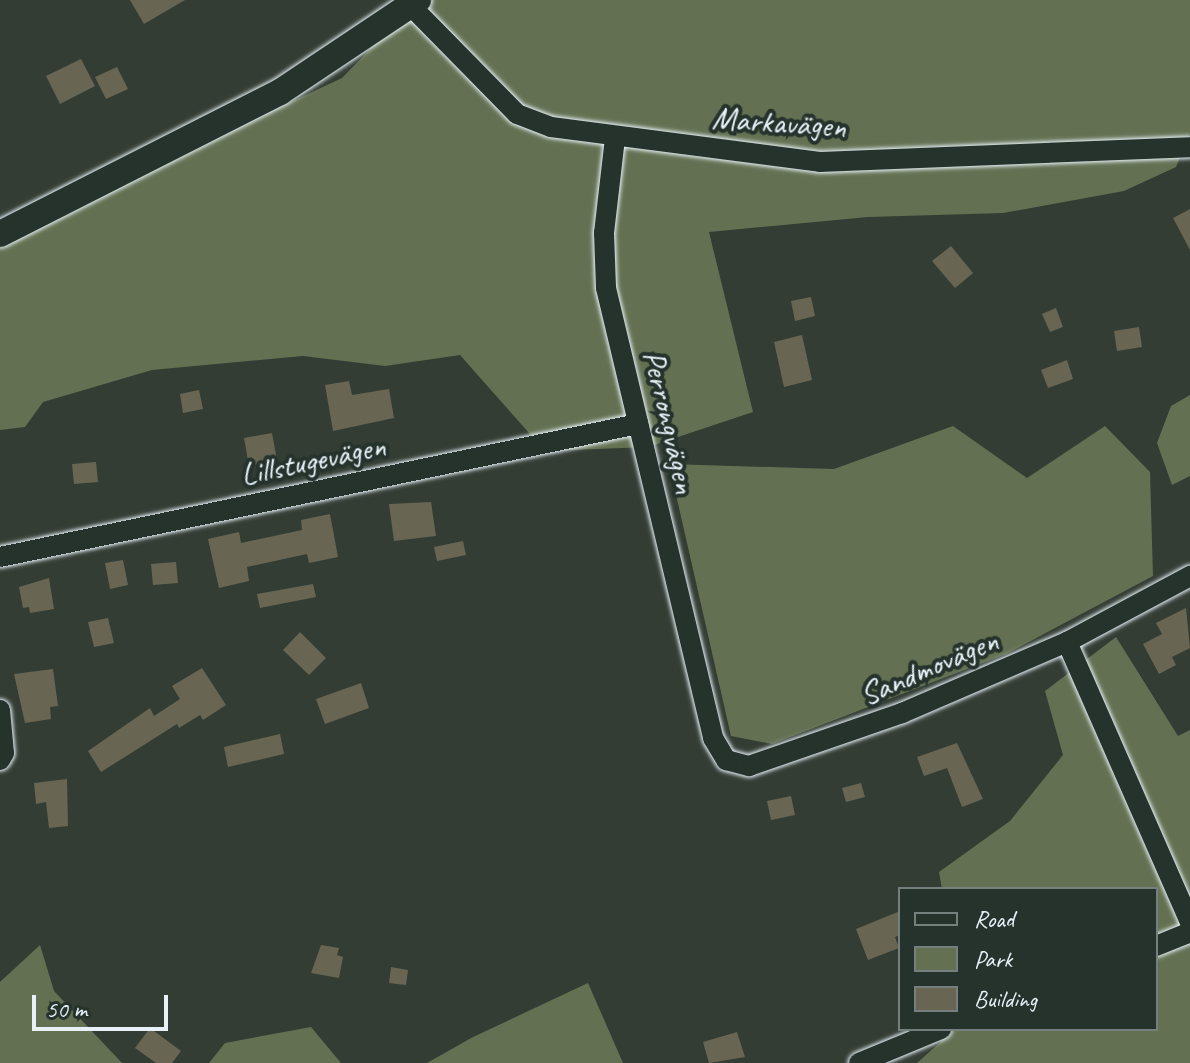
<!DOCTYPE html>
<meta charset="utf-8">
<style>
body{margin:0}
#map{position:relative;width:1190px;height:1063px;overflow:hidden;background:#333d34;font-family:Caveat,sans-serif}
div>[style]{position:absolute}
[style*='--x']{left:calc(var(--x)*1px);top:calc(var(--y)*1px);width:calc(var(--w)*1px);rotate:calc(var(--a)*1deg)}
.green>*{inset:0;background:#637152}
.building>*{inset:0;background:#686652}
.roads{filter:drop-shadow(0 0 2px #e8f1f8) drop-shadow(0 0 2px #e8f1f8)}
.minor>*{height:20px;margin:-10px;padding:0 10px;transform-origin:10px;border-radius:10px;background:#26332d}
.tertiary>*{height:26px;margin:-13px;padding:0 13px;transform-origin:13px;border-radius:13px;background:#26332d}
span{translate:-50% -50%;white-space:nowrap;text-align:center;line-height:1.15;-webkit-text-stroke:8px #26332d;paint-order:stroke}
.street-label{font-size:32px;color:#e8f1f8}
.legend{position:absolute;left:898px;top:887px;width:260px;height:144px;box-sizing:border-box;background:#26332d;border:2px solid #747f7e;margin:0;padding:10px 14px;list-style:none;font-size:24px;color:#e8f1f8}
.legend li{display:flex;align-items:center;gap:16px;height:40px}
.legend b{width:40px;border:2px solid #747f7e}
.scale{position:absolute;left:32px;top:995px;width:136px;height:36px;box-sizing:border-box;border:4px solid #e8f1f8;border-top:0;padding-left:10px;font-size:24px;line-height:28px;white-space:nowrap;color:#e8f1f8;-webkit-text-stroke:6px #26332d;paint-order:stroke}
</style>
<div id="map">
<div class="green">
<i style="clip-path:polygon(418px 0,1190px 0,1190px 134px,1176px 167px,1124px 191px,1003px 213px,868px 217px,709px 232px,753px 412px,648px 447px,545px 451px,460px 355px,385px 366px,303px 356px,152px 370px,43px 402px,25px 427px,0 430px,0 238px,342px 78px)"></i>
<i style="clip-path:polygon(1190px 395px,1190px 476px,1172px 485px,1157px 443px,1171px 406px)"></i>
<i style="clip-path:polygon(953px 426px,1027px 478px,1105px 426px,1150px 472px,1153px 576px,1006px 654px,772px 744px,731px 736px,669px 464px,834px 469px)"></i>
<i style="clip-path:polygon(1116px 637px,1178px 736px,1190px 730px,1190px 1063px,917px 1063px,955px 1029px,1156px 1029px,1156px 889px,942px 889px,939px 872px,1010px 821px,1063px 755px,1045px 691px)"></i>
<i style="clip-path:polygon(40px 945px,54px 991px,122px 1063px,0 1063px,0 982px)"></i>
<i style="clip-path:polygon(588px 983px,623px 1063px,427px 1063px,473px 1037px)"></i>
<i style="clip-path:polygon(311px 1027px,341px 1063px,209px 1063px,225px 1043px)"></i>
</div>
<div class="building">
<i style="clip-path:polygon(130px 0,185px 0,144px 24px)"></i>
<i style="clip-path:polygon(81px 59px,95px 86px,60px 104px,46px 76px)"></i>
<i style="clip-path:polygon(117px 67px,128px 89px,106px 99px,95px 77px)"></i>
<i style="clip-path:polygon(1190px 209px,1190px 250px,1173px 218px)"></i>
<i style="clip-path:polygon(951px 246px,973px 273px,955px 288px,932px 261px)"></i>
<i style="clip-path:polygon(811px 297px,815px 316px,795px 321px,791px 301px)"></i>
<i style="clip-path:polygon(1056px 308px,1063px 327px,1050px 332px,1042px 314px)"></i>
<i style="clip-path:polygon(1139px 327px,1142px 347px,1117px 351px,1114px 331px)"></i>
<i style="clip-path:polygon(802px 335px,812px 380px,784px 387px,774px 342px)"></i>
<i style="clip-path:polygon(1067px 360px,1073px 379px,1048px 388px,1041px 370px)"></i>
<i style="clip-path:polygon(349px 381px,352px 395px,389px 389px,394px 418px,333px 431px,325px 385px)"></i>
<i style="clip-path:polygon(199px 390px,203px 409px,183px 413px,180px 394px)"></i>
<i style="clip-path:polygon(272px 433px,277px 460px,249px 466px,244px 438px)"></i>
<i style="clip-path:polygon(96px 462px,98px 482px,74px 484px,72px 464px)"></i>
<i style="clip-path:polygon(431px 502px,436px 536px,394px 541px,389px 504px)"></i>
<i style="clip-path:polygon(330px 514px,338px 557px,309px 563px,307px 554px,247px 567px,249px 581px,219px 588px,208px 539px,239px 532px,241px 543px,302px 530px,301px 520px)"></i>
<i style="clip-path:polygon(463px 541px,466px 555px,437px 561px,434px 547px)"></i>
<i style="clip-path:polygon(123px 560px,128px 585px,110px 589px,105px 563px)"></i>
<i style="clip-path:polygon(176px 562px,178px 583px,153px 585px,151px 564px)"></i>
<i style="clip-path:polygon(49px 578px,54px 609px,30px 613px,29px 607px,23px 608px,19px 587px)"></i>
<i style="clip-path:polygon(313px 584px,316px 597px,260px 608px,257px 594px)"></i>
<i style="clip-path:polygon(1186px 608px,1190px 648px,1172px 657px,1176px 665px,1159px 674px,1143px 644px,1162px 634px,1156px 623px)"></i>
<i style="clip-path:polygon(108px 618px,114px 643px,94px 647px,88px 622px)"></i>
<i style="clip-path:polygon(300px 632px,326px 658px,309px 675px,283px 650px)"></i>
<i style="clip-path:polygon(202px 668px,226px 705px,203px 720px,200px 715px,179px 728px,177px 724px,101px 772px,88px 751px,150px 708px,154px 716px,180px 699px,172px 686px)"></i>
<i style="clip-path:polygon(53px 669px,58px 706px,50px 707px,51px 719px,25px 723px,14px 674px)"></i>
<i style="clip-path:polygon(361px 683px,369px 708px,325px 724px,316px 699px)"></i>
<i style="clip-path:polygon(280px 734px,284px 754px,228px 767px,224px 747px)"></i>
<i style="clip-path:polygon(957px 743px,983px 799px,962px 807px,947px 768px,924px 776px,917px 757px)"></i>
<i style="clip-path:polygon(67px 779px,68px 826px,49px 828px,46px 802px,36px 804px,34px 783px)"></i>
<i style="clip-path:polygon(861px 783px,865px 797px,846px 802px,842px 788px)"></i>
<i style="clip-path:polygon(791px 796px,795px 815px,771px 820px,767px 801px)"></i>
<i style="clip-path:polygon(900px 911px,900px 935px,895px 937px,899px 948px,868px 960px,856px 929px)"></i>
<i style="clip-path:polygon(321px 945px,339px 948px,337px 955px,343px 957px,339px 978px,311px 973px)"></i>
<i style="clip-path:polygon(391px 967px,408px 970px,406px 985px,389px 983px)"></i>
<i style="clip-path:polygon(150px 1028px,181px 1051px,172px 1063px,156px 1063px,135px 1048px)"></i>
<i style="clip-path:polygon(737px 1032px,745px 1057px,709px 1063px,703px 1042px)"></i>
</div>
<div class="roads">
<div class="minor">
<i style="--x:411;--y:6;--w:151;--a:45.5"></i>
<i style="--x:517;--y:114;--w:36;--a:21"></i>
<i style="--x:551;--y:127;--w:271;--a:7.4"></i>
<i style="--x:820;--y:162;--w:370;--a:-2.3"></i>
<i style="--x:615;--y:138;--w:96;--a:96.6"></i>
<i style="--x:604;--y:233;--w:55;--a:87.9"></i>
<i style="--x:606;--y:288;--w:463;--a:76.6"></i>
<i style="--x:713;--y:738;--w:26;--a:59"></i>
<i style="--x:726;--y:760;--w:24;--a:15"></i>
<i style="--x:749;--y:766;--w:162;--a:-19.1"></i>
<i style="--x:902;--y:713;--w:180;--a:-23.3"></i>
<i style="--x:1067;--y:642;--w:140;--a:-28.2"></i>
<i style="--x:0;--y:557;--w:652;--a:-11.78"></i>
<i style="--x:1067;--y:642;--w:306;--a:66.3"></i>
<i style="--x:0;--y:710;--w:43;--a:84.7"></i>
<i style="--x:4;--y:753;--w:8;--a:120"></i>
<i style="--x:1156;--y:946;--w:37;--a:-22"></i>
<i style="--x:859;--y:1063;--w:89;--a:-22.5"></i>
</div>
<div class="tertiary">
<i style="--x:0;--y:234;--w:314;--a:-26.9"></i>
<i style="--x:280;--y:92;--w:166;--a:-33.7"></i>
</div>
</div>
<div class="street-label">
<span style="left:779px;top:123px;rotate:4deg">Markavägen</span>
<span style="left:669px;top:422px;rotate:77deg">Perrongvägen</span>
<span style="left:313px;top:461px;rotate:-12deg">Lillstugevägen</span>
<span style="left:929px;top:668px;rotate:-23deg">Sandmovägen</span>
</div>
<ul class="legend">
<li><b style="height:10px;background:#26332d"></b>Road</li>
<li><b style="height:22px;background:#637152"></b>Park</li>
<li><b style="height:22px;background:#686652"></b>Building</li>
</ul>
<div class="scale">50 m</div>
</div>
